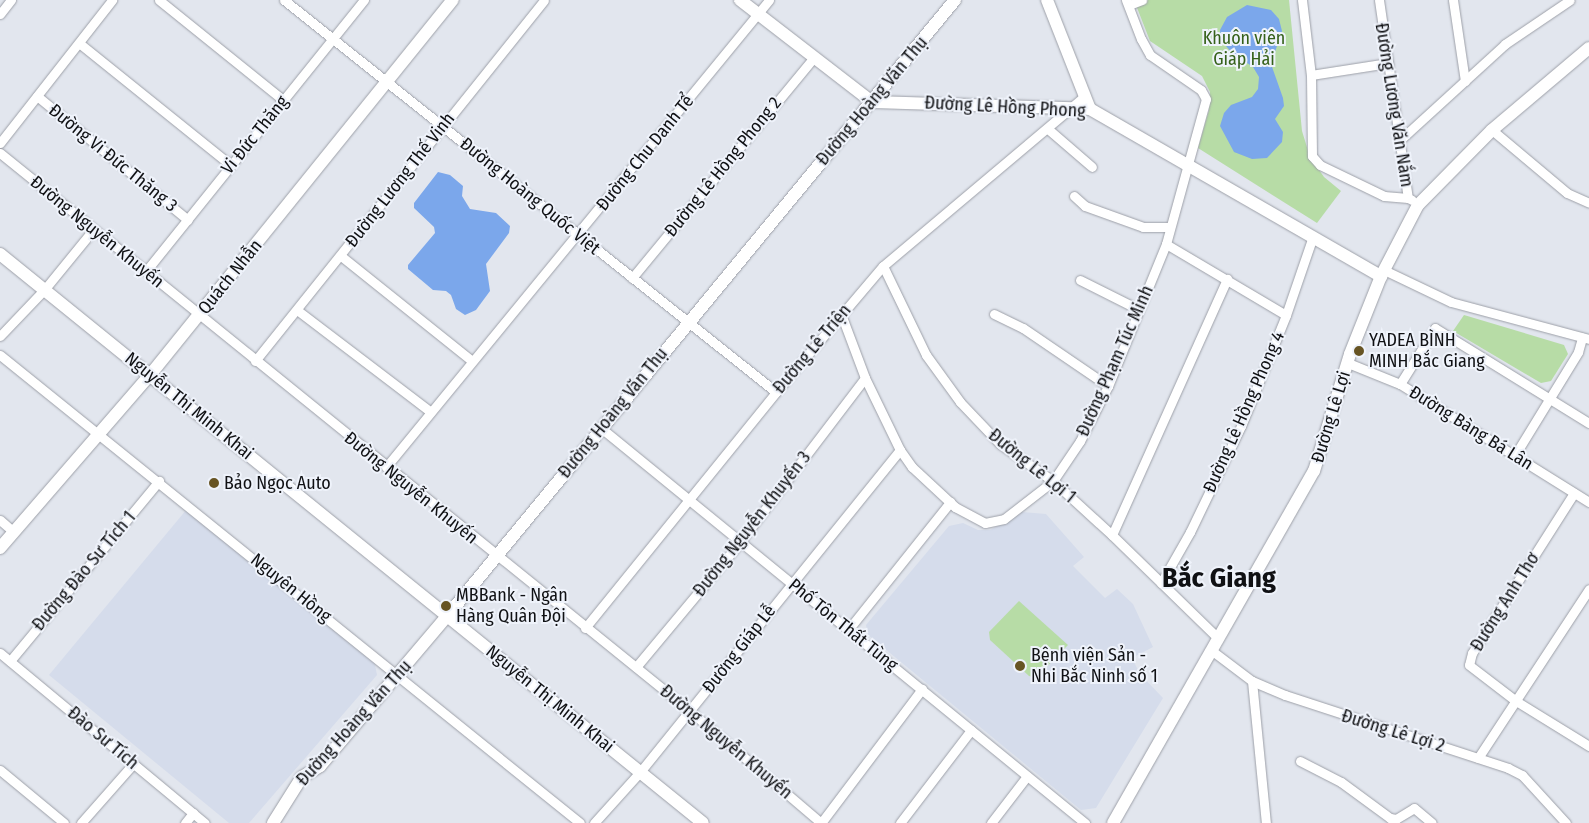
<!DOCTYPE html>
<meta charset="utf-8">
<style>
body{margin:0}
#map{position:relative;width:1589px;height:823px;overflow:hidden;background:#e2e6ee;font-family:"Fira Sans Condensed",sans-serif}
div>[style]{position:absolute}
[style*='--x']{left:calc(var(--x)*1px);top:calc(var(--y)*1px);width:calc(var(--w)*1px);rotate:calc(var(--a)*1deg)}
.built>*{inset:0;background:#d5dceb}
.green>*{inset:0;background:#b7dca6}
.water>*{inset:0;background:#7ba7eb}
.roads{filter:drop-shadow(0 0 1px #9da0a8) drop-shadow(0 0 1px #9da0a8)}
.street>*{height:9px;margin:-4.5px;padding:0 4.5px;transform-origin:4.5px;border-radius:4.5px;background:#fff}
.secondary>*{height:12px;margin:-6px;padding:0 6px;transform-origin:6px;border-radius:6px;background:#fff}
.dots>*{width:14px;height:14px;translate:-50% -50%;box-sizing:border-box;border:2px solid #eff3fb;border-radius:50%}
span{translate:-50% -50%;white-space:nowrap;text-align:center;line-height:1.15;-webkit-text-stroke:4px #eff3fb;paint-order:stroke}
.park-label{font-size:18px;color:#35611a}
.street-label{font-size:18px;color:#101114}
.poi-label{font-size:18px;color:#101114}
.left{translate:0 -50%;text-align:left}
.town-label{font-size:28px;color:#101114;font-weight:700}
</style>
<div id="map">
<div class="built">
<i style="clip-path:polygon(187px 509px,374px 660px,377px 675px,249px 823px,229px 823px,49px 675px)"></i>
<i style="clip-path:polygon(1022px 512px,1046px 514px,1084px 557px,1073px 566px,1105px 598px,1117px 589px,1133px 604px,1153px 647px,1132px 658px,1140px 674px,1163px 698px,1096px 808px,1081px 810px,868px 635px,866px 625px,949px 526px,963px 523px,978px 530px,990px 530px)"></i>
</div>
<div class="green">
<i style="clip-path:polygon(1134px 0,1289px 0,1302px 131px,1310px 157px,1324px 177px,1341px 191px,1317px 223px,1198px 148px,1209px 110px,1210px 92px,1202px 76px,1150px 41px)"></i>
<i style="clip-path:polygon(1464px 315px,1564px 345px,1568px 354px,1551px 381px,1541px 383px,1453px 331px)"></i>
<i style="clip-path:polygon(1019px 601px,1068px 645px,1036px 678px,1029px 676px,990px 640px,989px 632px)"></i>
</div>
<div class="water">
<i style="clip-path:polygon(1247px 5px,1271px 10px,1279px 19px,1282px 31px,1271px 64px,1283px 98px,1284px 106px,1275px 119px,1283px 132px,1282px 142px,1267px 158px,1252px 159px,1234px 152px,1220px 126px,1224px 113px,1231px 105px,1252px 97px,1258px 89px,1259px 77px,1253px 67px,1231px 52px,1221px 40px,1220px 30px,1227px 17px)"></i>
<i style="clip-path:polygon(438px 172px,450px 175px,463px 186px,462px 196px,470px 209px,496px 213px,510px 226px,509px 233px,486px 264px,490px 291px,476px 310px,465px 315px,456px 309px,451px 295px,446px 291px,433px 290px,408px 269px,408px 265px,435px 233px,434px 227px,414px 208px,414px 203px)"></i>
</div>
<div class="roads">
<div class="street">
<i style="--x:159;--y:0;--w:159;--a:38.9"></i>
<i style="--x:284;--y:0;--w:629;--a:38.55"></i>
<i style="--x:1302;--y:0;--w:76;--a:83.2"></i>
<i style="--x:1311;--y:75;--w:81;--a:89.3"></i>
<i style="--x:1312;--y:156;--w:12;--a:48"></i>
<i style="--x:1320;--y:165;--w:71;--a:25.8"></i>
<i style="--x:1384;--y:196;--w:24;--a:5"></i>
<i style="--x:1379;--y:0;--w:200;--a:81.7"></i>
<i style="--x:1408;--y:198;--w:4;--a:27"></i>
<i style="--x:1453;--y:0;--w:82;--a:81.6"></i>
<i style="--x:1129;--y:5;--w:14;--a:-21"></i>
<i style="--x:0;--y:14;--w:18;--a:-52"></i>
<i style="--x:79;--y:43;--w:195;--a:38.8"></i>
<i style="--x:1311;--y:75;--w:78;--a:-8.9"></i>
<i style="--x:37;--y:96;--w:195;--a:39.4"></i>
<i style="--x:1048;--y:129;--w:58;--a:40.8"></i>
<i style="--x:1492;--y:130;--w:98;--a:40"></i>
<i style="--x:1567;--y:193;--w:24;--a:24"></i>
<i style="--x:1400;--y:140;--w:142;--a:-42.4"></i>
<i style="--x:1505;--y:44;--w:78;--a:-34.1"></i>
<i style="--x:0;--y:143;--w:182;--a:-51.9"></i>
<i style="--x:0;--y:153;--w:887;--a:38.96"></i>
<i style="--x:690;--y:711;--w:172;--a:40.5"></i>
<i style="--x:1074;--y:196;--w:15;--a:42"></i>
<i style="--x:1085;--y:206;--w:62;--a:19.9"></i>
<i style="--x:1143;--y:227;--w:27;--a:0"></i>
<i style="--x:1166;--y:244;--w:139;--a:30.6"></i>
<i style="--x:341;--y:256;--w:168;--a:38.7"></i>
<i style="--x:883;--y:266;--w:99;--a:64.2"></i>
<i style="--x:926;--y:355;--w:58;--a:54.1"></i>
<i style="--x:960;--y:402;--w:58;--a:46.4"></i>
<i style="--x:1000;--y:444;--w:65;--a:34.9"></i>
<i style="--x:1053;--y:481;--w:80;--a:42.5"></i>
<i style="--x:1112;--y:535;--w:148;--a:44.2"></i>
<i style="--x:1384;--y:270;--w:74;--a:25.5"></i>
<i style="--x:1451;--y:302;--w:143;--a:15"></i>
<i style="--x:146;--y:271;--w:348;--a:-51.2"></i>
<i style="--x:632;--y:278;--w:286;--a:-50.5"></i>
<i style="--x:1080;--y:280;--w:65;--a:26.6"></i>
<i style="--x:297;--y:310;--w:168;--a:37.3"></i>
<i style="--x:841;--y:314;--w:68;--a:69.4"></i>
<i style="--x:865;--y:378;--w:80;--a:64.1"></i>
<i style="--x:900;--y:450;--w:21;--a:55"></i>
<i style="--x:912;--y:467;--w:59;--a:42.9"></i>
<i style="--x:955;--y:507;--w:34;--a:28"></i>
<i style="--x:985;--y:523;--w:19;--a:-12"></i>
<i style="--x:1004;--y:519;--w:62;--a:-37.8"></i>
<i style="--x:1053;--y:481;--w:48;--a:-56"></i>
<i style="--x:1080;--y:441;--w:62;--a:-63"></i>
<i style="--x:1108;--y:386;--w:153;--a:-67.8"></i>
<i style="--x:1166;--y:244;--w:150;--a:-74.6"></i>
<i style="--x:1206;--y:99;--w:10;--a:-119"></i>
<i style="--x:1201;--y:90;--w:62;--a:-145.5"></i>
<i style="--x:1150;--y:55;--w:18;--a:-119"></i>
<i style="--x:1141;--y:39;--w:42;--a:-111"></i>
<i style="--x:994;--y:314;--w:32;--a:26"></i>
<i style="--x:1023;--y:328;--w:103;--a:34.3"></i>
<i style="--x:0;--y:336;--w:64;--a:-46.3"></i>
<i style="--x:44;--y:290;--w:77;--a:-50.8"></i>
<i style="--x:0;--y:355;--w:745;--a:38.9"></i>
<i style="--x:255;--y:361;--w:462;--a:-51.3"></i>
<i style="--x:1348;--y:363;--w:56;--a:22"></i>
<i style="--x:1400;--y:384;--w:223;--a:32"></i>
<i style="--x:1400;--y:384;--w:66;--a:-58"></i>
<i style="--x:1435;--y:328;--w:181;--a:31.7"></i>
<i style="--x:601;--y:428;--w:625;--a:39.22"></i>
<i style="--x:1515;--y:455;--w:121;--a:-58.5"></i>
<i style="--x:1578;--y:352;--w:15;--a:-74"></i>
<i style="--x:386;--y:467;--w:604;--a:-50.64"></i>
<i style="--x:1574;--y:493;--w:190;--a:122.5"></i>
<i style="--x:1472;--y:653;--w:12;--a:104"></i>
<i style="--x:1469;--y:665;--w:59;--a:37.5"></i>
<i style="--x:1516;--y:701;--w:86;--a:31.7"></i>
<i style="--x:0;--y:520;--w:18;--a:41"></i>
<i style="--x:1112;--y:535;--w:281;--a:-65.8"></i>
<i style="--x:1161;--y:583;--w:59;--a:-60.4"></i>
<i style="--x:1190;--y:532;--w:118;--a:-64.3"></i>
<i style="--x:1241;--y:426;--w:120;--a:-67.9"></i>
<i style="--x:1286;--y:315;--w:83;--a:-71.1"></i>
<i style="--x:585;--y:628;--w:304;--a:-51"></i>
<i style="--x:776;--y:392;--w:165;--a:-49.7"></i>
<i style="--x:883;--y:266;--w:264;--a:-40.1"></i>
<i style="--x:848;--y:630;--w:164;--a:-51.4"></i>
<i style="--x:1211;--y:650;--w:51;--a:37.1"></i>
<i style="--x:1252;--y:681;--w:36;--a:23"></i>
<i style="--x:1285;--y:695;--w:235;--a:18.1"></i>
<i style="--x:1508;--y:768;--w:16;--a:27"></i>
<i style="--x:1522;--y:775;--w:65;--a:47.5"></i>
<i style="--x:0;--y:653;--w:266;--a:39.7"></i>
<i style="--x:10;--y:661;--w:234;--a:-50.4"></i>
<i style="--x:636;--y:667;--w:163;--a:-50.2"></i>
<i style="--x:740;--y:542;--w:206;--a:-52.7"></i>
<i style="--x:1252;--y:681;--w:143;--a:84.4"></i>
<i style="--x:1478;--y:758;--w:202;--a:-56.7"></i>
<i style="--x:1300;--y:761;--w:46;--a:27.1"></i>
<i style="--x:1341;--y:782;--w:61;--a:36.3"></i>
<i style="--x:1390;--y:818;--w:6;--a:9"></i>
<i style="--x:1396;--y:819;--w:21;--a:-31"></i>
<i style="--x:1414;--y:808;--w:23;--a:40"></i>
<i style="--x:0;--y:770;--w:83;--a:39.6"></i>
<i style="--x:81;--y:823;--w:79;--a:-48.6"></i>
<i style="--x:185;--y:823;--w:13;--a:-51"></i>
<i style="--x:594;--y:823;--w:69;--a:-48"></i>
<i style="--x:640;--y:772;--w:414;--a:-51.1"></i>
<i style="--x:821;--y:823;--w:168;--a:-53"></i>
<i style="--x:900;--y:823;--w:117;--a:-52.6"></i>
<i style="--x:991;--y:823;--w:59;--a:-52.5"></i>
</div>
<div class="secondary">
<i style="--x:740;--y:0;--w:167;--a:37.7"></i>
<i style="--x:872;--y:102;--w:218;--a:1.8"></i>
<i style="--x:1090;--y:109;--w:336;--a:29.9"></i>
<i style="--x:1047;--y:0;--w:117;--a:68.5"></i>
<i style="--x:0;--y:254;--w:904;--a:38.99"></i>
<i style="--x:0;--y:548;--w:229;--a:-49.1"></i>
<i style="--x:150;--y:375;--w:482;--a:-51.1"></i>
<i style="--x:273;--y:823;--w:54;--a:-57.8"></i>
<i style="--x:302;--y:777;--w:21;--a:-31"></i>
<i style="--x:320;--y:766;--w:198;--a:-49.7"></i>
<i style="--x:448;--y:615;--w:797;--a:-50.5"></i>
<i style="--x:1113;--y:823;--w:405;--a:-60.3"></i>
<i style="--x:1314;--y:471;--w:122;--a:-72.9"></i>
<i style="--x:1350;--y:354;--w:84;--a:-68.3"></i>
<i style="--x:1381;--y:276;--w:80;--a:-62.5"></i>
<i style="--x:1418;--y:205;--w:105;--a:-45.4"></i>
<i style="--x:1492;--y:130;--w:127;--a:-40.2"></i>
</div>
</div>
<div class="dots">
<i style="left:1359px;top:351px;background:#675423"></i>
<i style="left:214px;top:483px;background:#675423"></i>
<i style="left:446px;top:606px;background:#675423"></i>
<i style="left:1020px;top:666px;background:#675423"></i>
</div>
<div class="park-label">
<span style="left:1244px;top:49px">Khuôn viên<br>Giáp Hải</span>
</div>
<div class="street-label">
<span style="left:872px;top:101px;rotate:-50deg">Đường Hoàng Văn Thụ</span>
<span style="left:1394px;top:105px;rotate:81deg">Đường Lương Văn Nắm</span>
<span style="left:1005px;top:107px;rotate:3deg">Đường Lê Hồng Phong</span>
<span style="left:255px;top:135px;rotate:-51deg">Vi Đức Thăng</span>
<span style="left:645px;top:153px;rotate:-51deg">Đường Chu Danh Tể</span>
<span style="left:113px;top:158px;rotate:39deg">Đường Vi Đức Thăng 3</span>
<span style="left:723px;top:167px;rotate:-51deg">Đường Lê Hồng Phong 2</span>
<span style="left:400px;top:180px;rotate:-52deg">Đường Lương Thế Vinh</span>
<span style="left:530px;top:196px;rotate:39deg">Đường Hoàng Quốc Việt</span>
<span style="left:97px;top:232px;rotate:39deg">Đường Nguyễn Khuyến</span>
<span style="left:230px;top:277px;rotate:-51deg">Quách Nhẫn</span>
<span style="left:812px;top:349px;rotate:-50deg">Đường Lê Triện</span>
<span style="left:1115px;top:361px;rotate:-66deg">Đường Phạm Túc Minh</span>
<span style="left:189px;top:406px;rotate:39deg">Nguyễn Thị Minh Khai</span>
<span style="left:1244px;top:412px;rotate:-66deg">Đường Lê Hồng Phong 4</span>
<span style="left:613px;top:413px;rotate:-51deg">Đường Hoàng Văn Thụ</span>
<span style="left:1331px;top:417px;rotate:-73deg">Đường Lê Lợi</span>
<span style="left:1471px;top:428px;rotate:32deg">Đường Bàng Bá Lân</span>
<span style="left:1032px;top:466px;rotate:39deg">Đường Lê Lợi 1</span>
<span style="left:411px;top:488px;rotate:39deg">Đường Nguyễn Khuyến</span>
<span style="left:752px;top:524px;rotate:-52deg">Đường Nguyễn Khuyến 3</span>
<span style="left:84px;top:571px;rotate:-50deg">Đường Đào Sư Tích 1</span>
<span style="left:291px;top:588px;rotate:39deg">Nguyên Hồng</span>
<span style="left:1505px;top:602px;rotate:-58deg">Đường Anh Thơ</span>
<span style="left:843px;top:625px;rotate:39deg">Phố Tôn Thất Tùng</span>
<span style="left:739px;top:649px;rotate:-52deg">Đường Giáp Lễ</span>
<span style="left:550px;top:699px;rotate:39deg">Nguyễn Thị Minh Khai</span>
<span style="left:354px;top:723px;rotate:-48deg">Đường Hoàng Văn Thụ</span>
<span style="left:1393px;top:731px;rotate:17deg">Đường Lê Lợi 2</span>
<span style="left:103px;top:738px;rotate:40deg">Đào Sư Tích</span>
<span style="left:726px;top:742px;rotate:40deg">Đường Nguyễn Khuyến</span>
</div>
<div class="poi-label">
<span class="left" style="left:1369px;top:351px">YADEA BÌNH<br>MINH Bắc Giang</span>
<span class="left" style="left:224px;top:483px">Bảo Ngọc Auto</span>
<span class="left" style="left:456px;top:606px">MBBank - Ngân<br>Hàng Quân Đội</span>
<span class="left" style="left:1031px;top:666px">Bệnh viện Sản -<br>Nhi Bắc Ninh số 1</span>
</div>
<div class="town-label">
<span style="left:1219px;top:578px">Bắc Giang</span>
</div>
</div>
